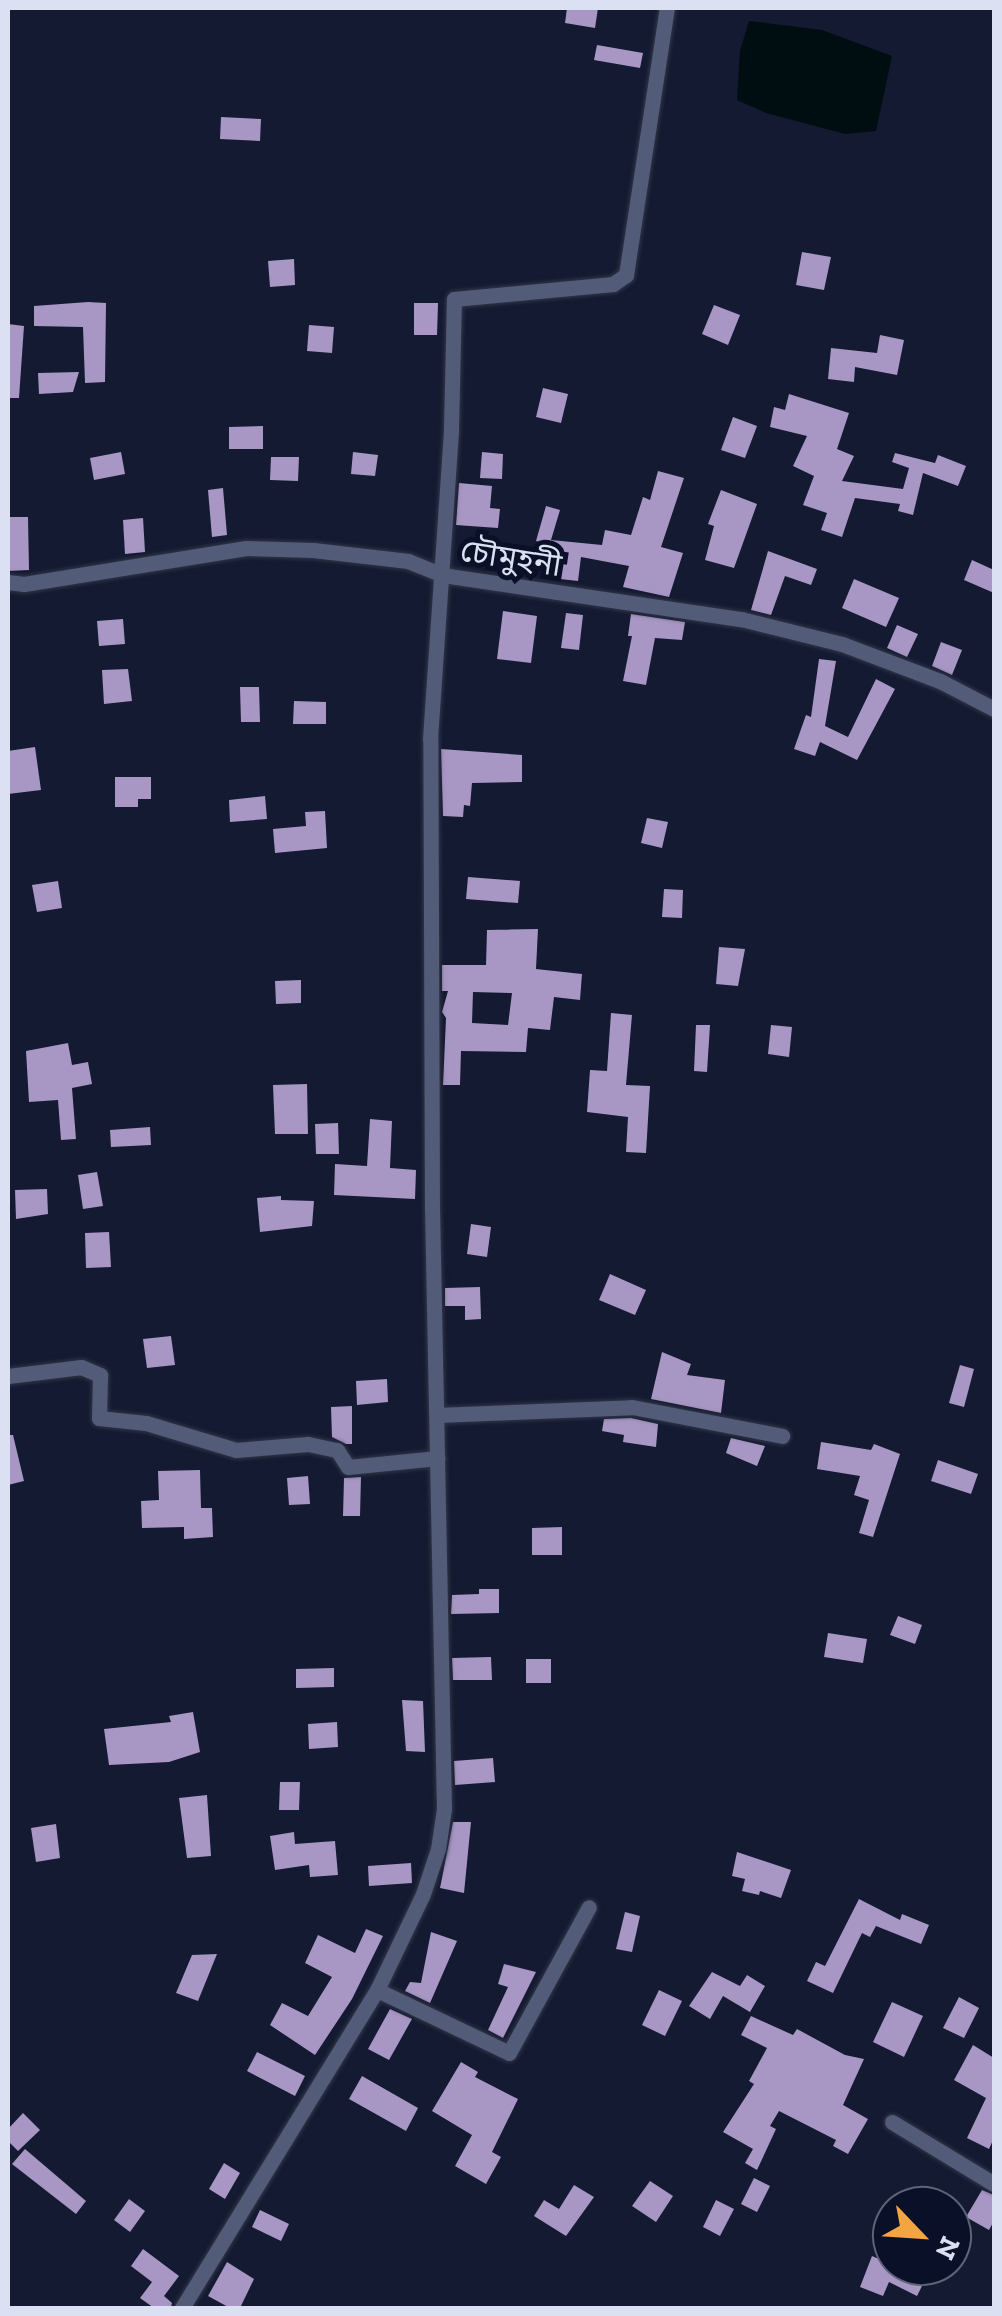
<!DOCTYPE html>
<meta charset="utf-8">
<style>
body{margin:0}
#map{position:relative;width:1002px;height:2316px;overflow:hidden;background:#131a31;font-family:"Zilla Slab","Noto Sans Bengali",serif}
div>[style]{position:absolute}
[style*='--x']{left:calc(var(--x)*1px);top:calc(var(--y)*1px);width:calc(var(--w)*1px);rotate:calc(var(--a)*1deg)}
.water>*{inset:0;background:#000e11}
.building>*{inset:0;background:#a897c4}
.roads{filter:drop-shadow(0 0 2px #323548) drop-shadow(0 0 2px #323548)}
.minor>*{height:15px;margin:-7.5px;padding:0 7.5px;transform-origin:7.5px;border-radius:7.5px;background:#525c78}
span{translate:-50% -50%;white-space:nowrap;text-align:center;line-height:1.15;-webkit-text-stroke:10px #0a1027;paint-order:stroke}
.street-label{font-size:32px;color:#dbe1f2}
.frame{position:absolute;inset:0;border:10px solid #dbe1f2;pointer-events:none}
.north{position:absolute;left:872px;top:2186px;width:100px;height:100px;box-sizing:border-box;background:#0a1027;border:2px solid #5e6478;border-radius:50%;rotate:115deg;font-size:28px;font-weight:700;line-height:40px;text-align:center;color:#dbe1f2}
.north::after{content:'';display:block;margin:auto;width:35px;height:45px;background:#f2a541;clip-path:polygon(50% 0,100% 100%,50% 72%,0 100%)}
</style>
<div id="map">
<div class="water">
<i style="clip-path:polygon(749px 21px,822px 30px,892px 56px,876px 131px,845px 134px,766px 113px,737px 100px,740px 51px)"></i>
</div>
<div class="building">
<i style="clip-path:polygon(567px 8px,598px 8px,595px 28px,565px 23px)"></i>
<i style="clip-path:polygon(597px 45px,643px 53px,640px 68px,594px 60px)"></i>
<i style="clip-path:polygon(221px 117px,261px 119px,260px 141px,220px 139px)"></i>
<i style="clip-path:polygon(802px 252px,831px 257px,824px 290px,796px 285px)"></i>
<i style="clip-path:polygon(294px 259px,295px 285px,270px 287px,268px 261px)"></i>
<i style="clip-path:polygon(88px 302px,106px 303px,105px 382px,85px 383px,83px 327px,34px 326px,34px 306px)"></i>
<i style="clip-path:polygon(414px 303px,438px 303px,437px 335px,414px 335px)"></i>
<i style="clip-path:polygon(714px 305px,740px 315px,728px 345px,702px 334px)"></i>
<i style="clip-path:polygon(8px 324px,24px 326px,19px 398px,8px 398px)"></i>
<i style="clip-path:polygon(309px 325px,334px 327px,332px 353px,307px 351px)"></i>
<i style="clip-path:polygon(880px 335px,904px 340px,897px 375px,855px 367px,854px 382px,828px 379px,831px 348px,877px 353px)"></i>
<i style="clip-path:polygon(79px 372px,73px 392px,39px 394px,38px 373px)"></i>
<i style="clip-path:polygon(543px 388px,568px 394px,561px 423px,536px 417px)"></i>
<i style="clip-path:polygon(789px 394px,849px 413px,837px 449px,854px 456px,842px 481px,903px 489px,909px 468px,892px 462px,895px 453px,935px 463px,938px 455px,966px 466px,958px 486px,923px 473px,913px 515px,898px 511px,900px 504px,855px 498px,842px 537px,821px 530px,827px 513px,803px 505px,814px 476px,793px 466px,807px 436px,770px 427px,774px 407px,785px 410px)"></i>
<i style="clip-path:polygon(733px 417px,757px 426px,745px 458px,721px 450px)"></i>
<i style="clip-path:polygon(263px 426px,263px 449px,229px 449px,229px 427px)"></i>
<i style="clip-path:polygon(121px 452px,125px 474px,94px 480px,90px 458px)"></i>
<i style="clip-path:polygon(353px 452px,378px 455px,375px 476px,351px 474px)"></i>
<i style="clip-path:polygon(482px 452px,503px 454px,502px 479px,480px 478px)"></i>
<i style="clip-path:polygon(271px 457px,299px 457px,298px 481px,270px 480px)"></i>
<i style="clip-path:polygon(658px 471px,684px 478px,661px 547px,683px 553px,669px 597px,623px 587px,629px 566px,581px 557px,578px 581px,560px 579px,563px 553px,545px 550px,546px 544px,536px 541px,546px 506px,560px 510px,551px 540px,602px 545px,605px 530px,631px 535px,643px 497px,650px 500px)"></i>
<i style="clip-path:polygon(459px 483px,492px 486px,490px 508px,500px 509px,498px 528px,456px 525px)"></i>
<i style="clip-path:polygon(223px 488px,227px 535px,212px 537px,208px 490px)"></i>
<i style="clip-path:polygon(721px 490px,757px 504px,734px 568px,705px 560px,714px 526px,708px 524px)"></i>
<i style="clip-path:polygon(8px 517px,28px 517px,29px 570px,8px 571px)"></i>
<i style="clip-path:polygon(143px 518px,145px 552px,125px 554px,123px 520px)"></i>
<i style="clip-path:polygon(768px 551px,817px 569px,811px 585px,785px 576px,771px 615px,751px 610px)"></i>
<i style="clip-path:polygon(972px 560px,994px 570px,994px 593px,964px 580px)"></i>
<i style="clip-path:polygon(854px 579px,899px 598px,886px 627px,842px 608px)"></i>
<i style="clip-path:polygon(503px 611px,537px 616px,531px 663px,497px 659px)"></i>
<i style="clip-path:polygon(566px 613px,583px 615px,579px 650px,561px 648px)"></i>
<i style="clip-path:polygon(631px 614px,685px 622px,682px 640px,655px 638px,646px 685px,623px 681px,632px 636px,628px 636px)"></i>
<i style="clip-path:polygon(123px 619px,125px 644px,99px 646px,97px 621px)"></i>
<i style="clip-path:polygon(897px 625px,918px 634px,907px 657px,887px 648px)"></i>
<i style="clip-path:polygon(941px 642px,962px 650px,952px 675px,932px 666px)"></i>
<i style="clip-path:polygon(819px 659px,836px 661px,825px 726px,848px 737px,876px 679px,895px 689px,857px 760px,820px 742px,815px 756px,794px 749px,806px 715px,811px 717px)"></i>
<i style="clip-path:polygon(128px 669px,132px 701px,104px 704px,102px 670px)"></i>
<i style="clip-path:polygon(240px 687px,259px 687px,260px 722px,241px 722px)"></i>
<i style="clip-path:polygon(294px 701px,326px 702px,326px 724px,293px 724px)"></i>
<i style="clip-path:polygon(35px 747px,41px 790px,8px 794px,8px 751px)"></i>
<i style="clip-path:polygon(441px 749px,522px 755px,522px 782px,472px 783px,470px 806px,464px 805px,463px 817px,443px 816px)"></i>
<i style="clip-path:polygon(115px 777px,151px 777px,151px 799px,138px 799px,138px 807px,115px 807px)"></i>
<i style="clip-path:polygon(265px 796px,267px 819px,230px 822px,229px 800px)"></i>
<i style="clip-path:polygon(325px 811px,327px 848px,275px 853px,273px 829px,306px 826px,305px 812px)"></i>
<i style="clip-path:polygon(647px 818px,668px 822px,662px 848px,641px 843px)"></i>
<i style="clip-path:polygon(468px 877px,520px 881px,518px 903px,466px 899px)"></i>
<i style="clip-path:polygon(58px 881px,62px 908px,37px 912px,32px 885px)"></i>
<i style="clip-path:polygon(664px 889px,683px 890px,682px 918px,662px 917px)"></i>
<i style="clip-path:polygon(evenodd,538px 929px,536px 969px,582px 974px,580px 1000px,554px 997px,550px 1030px,528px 1028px,526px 1052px,461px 1051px,460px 1085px,443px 1085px,446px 1018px,442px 1012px,448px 991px,442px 991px,442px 965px,486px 965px,487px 930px,538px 929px,473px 992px,512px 993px,508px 1025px,472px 1023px,473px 992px)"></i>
<i style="clip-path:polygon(719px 947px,745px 949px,738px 986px,716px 984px)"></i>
<i style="clip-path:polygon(301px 980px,301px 1003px,276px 1004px,275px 981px)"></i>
<i style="clip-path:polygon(611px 1013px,632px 1015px,626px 1085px,650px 1086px,646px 1153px,626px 1152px,628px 1117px,587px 1112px,590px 1070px,607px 1071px)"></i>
<i style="clip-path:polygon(696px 1025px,710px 1025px,707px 1072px,694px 1071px)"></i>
<i style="clip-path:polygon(771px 1025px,792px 1027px,789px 1057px,768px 1054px)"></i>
<i style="clip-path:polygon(68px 1043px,72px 1065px,88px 1062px,92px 1084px,72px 1088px,76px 1139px,61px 1140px,58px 1100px,29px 1102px,26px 1051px)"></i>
<i style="clip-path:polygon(307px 1084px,308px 1134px,275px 1134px,273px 1085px)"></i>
<i style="clip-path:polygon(370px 1119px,392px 1121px,390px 1168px,416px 1170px,415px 1199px,334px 1195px,335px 1164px,367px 1166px)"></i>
<i style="clip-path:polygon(338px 1123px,339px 1154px,316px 1154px,315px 1124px)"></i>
<i style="clip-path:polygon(150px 1127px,151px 1145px,111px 1147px,110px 1130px)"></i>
<i style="clip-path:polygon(97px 1172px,103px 1206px,83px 1209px,78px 1175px)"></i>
<i style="clip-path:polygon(47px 1189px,48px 1214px,16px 1219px,15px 1190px)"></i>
<i style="clip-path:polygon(281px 1196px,281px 1200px,314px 1201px,312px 1226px,260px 1232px,257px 1198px)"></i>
<i style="clip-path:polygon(471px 1224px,491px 1227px,487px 1257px,467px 1254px)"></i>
<i style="clip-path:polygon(109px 1232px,111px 1267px,86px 1268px,85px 1233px)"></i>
<i style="clip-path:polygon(610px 1274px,646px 1290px,635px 1315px,599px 1300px)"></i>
<i style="clip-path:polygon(480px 1287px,481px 1319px,465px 1320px,465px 1306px,445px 1306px,445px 1288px)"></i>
<i style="clip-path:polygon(171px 1336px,175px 1365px,147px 1368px,143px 1339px)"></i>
<i style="clip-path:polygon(662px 1352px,691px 1364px,687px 1375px,725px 1380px,721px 1413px,651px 1399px)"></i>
<i style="clip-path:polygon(960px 1365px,974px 1369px,964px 1407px,949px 1403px)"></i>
<i style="clip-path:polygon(387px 1379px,388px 1402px,357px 1405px,356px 1381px)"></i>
<i style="clip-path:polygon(352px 1406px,352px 1444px,346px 1444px,332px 1437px,331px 1407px)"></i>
<i style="clip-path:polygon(631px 1418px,658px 1424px,656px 1447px,623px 1442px,624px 1435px,602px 1431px,604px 1419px)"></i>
<i style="clip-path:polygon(8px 1435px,13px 1435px,24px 1481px,8px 1485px)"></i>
<i style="clip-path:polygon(731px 1438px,765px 1446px,757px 1466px,726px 1453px)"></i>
<i style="clip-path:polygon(821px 1442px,871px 1450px,874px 1444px,900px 1454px,873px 1537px,859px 1533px,869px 1500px,854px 1495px,860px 1476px,817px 1469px)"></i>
<i style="clip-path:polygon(938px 1460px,978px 1474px,971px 1494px,931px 1481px)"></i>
<i style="clip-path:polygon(200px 1470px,201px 1508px,212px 1508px,213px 1537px,184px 1539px,184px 1527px,142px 1528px,141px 1501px,159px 1500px,158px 1471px)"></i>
<i style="clip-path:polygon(308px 1476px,310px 1504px,289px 1505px,287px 1478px)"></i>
<i style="clip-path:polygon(361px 1477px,360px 1516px,343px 1516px,344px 1478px)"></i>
<i style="clip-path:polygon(562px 1527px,562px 1555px,532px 1555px,532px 1528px)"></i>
<i style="clip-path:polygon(479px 1589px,499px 1589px,499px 1613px,451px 1614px,452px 1595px,479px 1594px)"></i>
<i style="clip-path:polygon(898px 1616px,922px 1625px,915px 1644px,890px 1635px)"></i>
<i style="clip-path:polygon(828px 1633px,867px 1639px,863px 1663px,824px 1657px)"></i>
<i style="clip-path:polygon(491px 1657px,492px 1680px,453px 1680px,452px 1658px)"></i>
<i style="clip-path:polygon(526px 1659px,551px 1659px,551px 1683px,526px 1683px)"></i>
<i style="clip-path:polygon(334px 1668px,334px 1687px,296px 1688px,296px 1669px)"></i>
<i style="clip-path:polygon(402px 1700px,423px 1701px,425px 1752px,406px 1751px)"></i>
<i style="clip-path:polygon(193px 1712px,200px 1752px,169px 1762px,109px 1765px,104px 1729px,171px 1722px,169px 1716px)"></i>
<i style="clip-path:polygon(337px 1722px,338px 1747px,309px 1749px,308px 1724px)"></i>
<i style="clip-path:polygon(493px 1758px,495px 1782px,455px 1785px,454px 1761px)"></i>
<i style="clip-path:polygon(280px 1782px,300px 1782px,299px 1810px,279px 1810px)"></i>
<i style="clip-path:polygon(207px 1795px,211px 1856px,187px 1858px,179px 1798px)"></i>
<i style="clip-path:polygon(453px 1822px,471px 1822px,464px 1893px,440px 1888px)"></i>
<i style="clip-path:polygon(56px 1824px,60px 1858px,36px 1862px,31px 1828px)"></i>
<i style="clip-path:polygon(294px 1832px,295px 1844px,335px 1841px,338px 1875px,310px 1877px,309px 1865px,275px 1870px,270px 1836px)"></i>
<i style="clip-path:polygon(737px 1852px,791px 1870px,781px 1898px,760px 1891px,759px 1895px,742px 1891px,745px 1879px,732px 1876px)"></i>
<i style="clip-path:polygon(411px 1863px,412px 1883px,369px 1886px,368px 1866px)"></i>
<i style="clip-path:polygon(859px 1899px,900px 1920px,902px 1914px,929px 1925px,921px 1944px,876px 1926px,870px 1937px,862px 1933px,833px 1993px,807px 1981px,816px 1962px,825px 1966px)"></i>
<i style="clip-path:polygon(625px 1912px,640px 1916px,632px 1952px,616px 1949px)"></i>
<i style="clip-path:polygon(366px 1929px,383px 1936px,352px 1999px,315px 2055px,270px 2025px,282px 2003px,308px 2016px,332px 1977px,305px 1963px,318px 1935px,355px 1953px)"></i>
<i style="clip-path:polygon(431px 1932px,457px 1941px,430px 2003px,405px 1991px,410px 1982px,421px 1983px)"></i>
<i style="clip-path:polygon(217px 1954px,198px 2001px,176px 1993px,192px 1955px)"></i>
<i style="clip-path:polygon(504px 1964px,536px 1972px,503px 2038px,488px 2030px,508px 1987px,498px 1984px)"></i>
<i style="clip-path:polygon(712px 1972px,740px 1986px,747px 1975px,765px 1986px,750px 2012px,723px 1996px,710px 2019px,689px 2006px)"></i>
<i style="clip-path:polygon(659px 1990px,682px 2001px,665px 2036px,642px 2025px)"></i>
<i style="clip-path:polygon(959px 1997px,979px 2008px,964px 2038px,943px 2028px)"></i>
<i style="clip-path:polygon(892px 2002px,923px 2016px,904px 2057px,873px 2042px)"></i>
<i style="clip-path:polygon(390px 2009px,412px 2019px,389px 2060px,368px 2049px)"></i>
<i style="clip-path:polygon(751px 2016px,793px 2035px,797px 2029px,845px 2055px,864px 2059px,843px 2105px,868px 2119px,848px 2154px,833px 2146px,836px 2140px,779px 2111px,770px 2126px,776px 2129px,757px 2170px,745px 2163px,753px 2149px,723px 2132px,754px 2084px,749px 2081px,767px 2048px,741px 2035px)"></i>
<i style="clip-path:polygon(973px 2045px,994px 2058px,994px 2138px,989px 2149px,967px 2138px,986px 2098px,954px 2080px)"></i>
<i style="clip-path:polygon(257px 2052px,305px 2076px,295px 2096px,247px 2071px)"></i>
<i style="clip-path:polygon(461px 2062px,478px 2072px,475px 2077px,518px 2099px,492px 2152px,501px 2157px,486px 2184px,455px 2166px,472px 2135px,432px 2111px)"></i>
<i style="clip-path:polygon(362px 2076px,418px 2108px,406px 2131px,349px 2099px)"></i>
<i style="clip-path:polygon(23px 2113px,40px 2130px,18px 2151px,8px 2141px,8px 2129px)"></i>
<i style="clip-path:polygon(25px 2149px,86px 2201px,76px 2214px,12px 2164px)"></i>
<i style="clip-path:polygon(224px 2163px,240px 2173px,225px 2199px,209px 2189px)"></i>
<i style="clip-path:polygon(754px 2178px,770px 2186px,757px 2212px,741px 2204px)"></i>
<i style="clip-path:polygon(650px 2181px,673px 2196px,656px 2222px,632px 2206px)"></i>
<i style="clip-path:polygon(574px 2185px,594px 2197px,566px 2236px,534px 2216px,544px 2200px,559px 2209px)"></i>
<i style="clip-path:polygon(982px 2190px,994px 2195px,994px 2221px,989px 2230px,966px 2217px)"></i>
<i style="clip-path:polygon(129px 2199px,145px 2211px,130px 2232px,114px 2220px)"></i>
<i style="clip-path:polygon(716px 2200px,734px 2209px,720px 2236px,703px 2227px)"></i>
<i style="clip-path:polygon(260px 2210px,289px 2224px,281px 2241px,252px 2227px)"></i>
<i style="clip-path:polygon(143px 2249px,179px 2276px,164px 2296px,172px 2303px,171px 2308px,154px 2308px,140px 2298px,152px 2282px,131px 2266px)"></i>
<i style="clip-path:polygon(872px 2256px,904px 2270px,906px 2266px,932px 2266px,917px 2296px,889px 2282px,883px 2296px,860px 2287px)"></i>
<i style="clip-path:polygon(227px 2262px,254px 2279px,240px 2308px,230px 2308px,208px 2296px)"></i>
</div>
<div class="roads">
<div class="minor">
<i style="--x:8;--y:582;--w:16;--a:7"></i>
<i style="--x:24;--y:584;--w:225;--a:-9.2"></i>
<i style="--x:246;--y:548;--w:67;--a:1.7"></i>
<i style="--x:313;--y:550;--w:96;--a:6.6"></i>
<i style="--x:408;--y:561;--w:37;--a:22"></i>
<i style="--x:442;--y:575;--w:302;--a:8.4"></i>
<i style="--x:741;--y:619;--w:104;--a:13.9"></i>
<i style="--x:842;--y:644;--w:105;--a:20.7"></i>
<i style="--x:940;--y:681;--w:61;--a:27.4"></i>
<i style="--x:8;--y:1376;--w:74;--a:-7"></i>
<i style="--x:81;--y:1367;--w:21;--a:23"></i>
<i style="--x:100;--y:1375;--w:43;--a:91.3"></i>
<i style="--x:99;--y:1418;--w:47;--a:6.1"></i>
<i style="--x:146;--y:1423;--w:94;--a:16.7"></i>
<i style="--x:236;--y:1450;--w:72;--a:-4.8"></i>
<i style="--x:308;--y:1444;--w:30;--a:12"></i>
<i style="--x:337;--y:1450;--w:20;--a:57"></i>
<i style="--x:348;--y:1467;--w:90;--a:-5.7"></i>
<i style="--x:437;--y:1415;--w:195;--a:-2.3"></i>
<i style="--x:632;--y:1407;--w:153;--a:10.9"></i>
<i style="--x:377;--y:1990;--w:146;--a:25.5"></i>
<i style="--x:509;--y:2053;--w:166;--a:-61.3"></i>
<i style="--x:892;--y:2122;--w:119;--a:31.3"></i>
<i style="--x:182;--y:2308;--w:373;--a:-58.5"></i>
<i style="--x:377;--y:1990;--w:106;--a:-64.4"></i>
<i style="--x:423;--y:1894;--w:47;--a:-71.6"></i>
<i style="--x:438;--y:1849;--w:40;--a:-81.5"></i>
<i style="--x:444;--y:1809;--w:601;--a:-91.14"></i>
<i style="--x:432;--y:1208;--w:469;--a:-90.2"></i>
<i style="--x:430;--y:739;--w:311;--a:-86.1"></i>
<i style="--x:451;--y:429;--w:130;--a:-88.7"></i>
<i style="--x:454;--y:299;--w:160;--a:-5.4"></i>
<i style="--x:613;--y:284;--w:16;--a:-35"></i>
<i style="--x:626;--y:275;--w:270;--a:-81.3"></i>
</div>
</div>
<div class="street-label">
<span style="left:511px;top:558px;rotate:9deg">চৌমুহনী</span>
</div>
<div class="frame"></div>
<div class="north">N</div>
</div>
